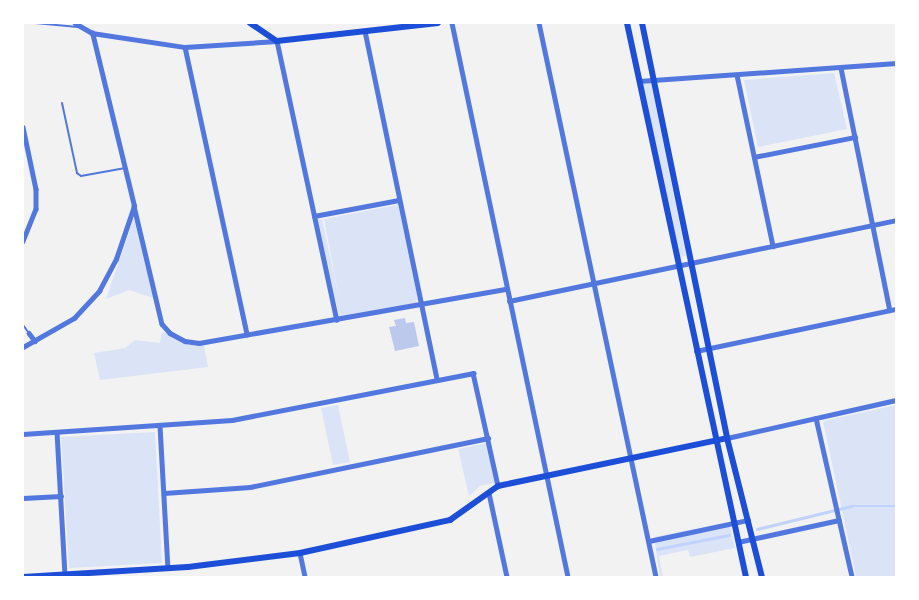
<!DOCTYPE html>
<style>
body{margin:0}
#map{position:relative;width:919px;height:600px;overflow:hidden;background:#f2f2f2;font-family:"Work Sans",sans-serif}
div>[style]{position:absolute}
[style*='--x']{left:calc(var(--x)*1px);top:calc(var(--y)*1px);width:calc(var(--w)*1px);rotate:calc(var(--a)*1deg)}
.green>*{inset:0;background:#dbe4f7}
.stream>*{height:2.5px;margin:-1.25px;padding:0 1.25px;transform-origin:1.25px;border-radius:1.25px;background:#bfd3fe}
.building>*{inset:0;background:#bdc9ec}
.service>*{height:2px;margin:-1px;padding:0 1px;transform-origin:1px;border-radius:1px;background:#5277de}
.minor>*{height:4.5px;margin:-2.25px;padding:0 2.25px;transform-origin:2.25px;border-radius:2.25px;background:#5277de}
.tertiary>*{height:5px;margin:-2.5px;padding:0 2.5px;transform-origin:2.5px;border-radius:2.5px;background:#5277de}
.secondary>*{height:6px;margin:-3px;padding:0 3px;transform-origin:3px;border-radius:3px;background:#1d4ed8}
span{translate:-50% -50%;white-space:nowrap;text-align:center;line-height:1.15;-webkit-text-stroke:7px #fff;paint-order:stroke}
.frame{position:absolute;inset:0;border:24px solid #fff;pointer-events:none}
</style>
<div id="map">
<div class="green">
<i style="clip-path:polygon(834px 73px,847px 129px,758px 147px,744px 80px)"></i>
<i style="clip-path:polygon(651px 82px,686px 256px,678px 258px,642px 84px)"></i>
<i style="clip-path:polygon(399px 201px,418px 300px,415px 301px,419px 303px,339px 316px,318px 220px,322px 219px,339px 298px,324px 219px,396px 205px)"></i>
<i style="clip-path:polygon(134px 218px,153px 298px,129px 290px,106px 299px)"></i>
<i style="clip-path:polygon(162px 332px,204px 345px,208px 367px,100px 380px,94px 353px,125px 348px,135px 340px,160px 343px)"></i>
<i style="clip-path:polygon(338px 405px,350px 462px,333px 465px,321px 408px)"></i>
<i style="clip-path:polygon(896px 405px,896px 577px,856px 577px,823px 421px)"></i>
<i style="clip-path:polygon(155px 432px,162px 563px,69px 568px,61px 437px)"></i>
<i style="clip-path:polygon(486px 443px,495px 483px,480px 486px,469px 496px,458px 449px)"></i>
<i style="clip-path:polygon(729px 522px,735px 548px,690px 557px,688px 550px,659px 556px,663px 577px,660px 577px,654px 537px)"></i>
</div>
<div class="stream">
<i style="--x:757;--y:529;--w:97;--a:-13.7"></i>
<i style="--x:851;--y:506;--w:45;--a:0"></i>
<i style="--x:657;--y:549;--w:73;--a:-11"></i>
</div>
<div class="building">
<i style="clip-path:polygon(405px 318px,406px 323px,414px 322px,419px 346px,395px 351px,389px 327px,396px 326px,394px 320px)"></i>
</div>
<div class="service">
<i style="--x:35;--y:23;--w:43;--a:5.3"></i>
<i style="--x:62;--y:103;--w:72;--a:77.9"></i>
<i style="--x:77;--y:173;--w:5;--a:37"></i>
<i style="--x:81;--y:176;--w:45;--a:-10.3"></i>
<i style="--x:23;--y:325;--w:9;--a:54"></i>
</div>
<div class="minor">
<i style="--x:75;--y:23;--w:20;--a:30"></i>
<i style="--x:92;--y:33;--w:94;--a:8.6"></i>
<i style="--x:185;--y:47;--w:92;--a:-3.7"></i>
<i style="--x:277;--y:41;--w:285;--a:77.9"></i>
<i style="--x:452;--y:23;--w:566;--a:78.17"></i>
<i style="--x:539;--y:23;--w:566;--a:78.07"></i>
<i style="--x:365;--y:31;--w:356;--a:78.3"></i>
<i style="--x:185;--y:47;--w:294;--a:77.8"></i>
<i style="--x:841;--y:68;--w:247;--a:78.6"></i>
<i style="--x:737;--y:75;--w:175;--a:78.1"></i>
<i style="--x:639;--y:81;--w:258;--a:-4"></i>
<i style="--x:23;--y:127;--w:63;--a:78.2"></i>
<i style="--x:36;--y:189;--w:20;--a:90"></i>
<i style="--x:36;--y:209;--w:35;--a:112"></i>
<i style="--x:754;--y:157;--w:103;--a:-11.2"></i>
<i style="--x:134;--y:206;--w:121;--a:76.7"></i>
<i style="--x:162;--y:324;--w:12;--a:48"></i>
<i style="--x:170;--y:333;--w:17;--a:28"></i>
<i style="--x:185;--y:341;--w:14;--a:8"></i>
<i style="--x:199;--y:343;--w:312;--a:-10"></i>
<i style="--x:314;--y:216;--w:86;--a:-10.7"></i>
<i style="--x:509;--y:301;--w:395;--a:-11.8"></i>
<i style="--x:29;--y:333;--w:10;--a:53"></i>
<i style="--x:23;--y:347;--w:59;--a:-29.6"></i>
<i style="--x:74;--y:318;--w:37;--a:-47"></i>
<i style="--x:99;--y:291;--w:36;--a:-62"></i>
<i style="--x:116;--y:259;--w:56;--a:-71.2"></i>
<i style="--x:134;--y:206;--w:178;--a:-103.6"></i>
<i style="--x:696;--y:351;--w:204;--a:-11.9"></i>
<i style="--x:816;--y:418;--w:163;--a:77.2"></i>
<i style="--x:160;--y:426;--w:142;--a:86.8"></i>
<i style="--x:57;--y:432;--w:142;--a:86.8"></i>
<i style="--x:23;--y:434;--w:209;--a:-3.8"></i>
<i style="--x:232;--y:420;--w:246;--a:-11"></i>
<i style="--x:473;--y:373;--w:116;--a:77.5"></i>
<i style="--x:164;--y:493;--w:86;--a:-4"></i>
<i style="--x:250;--y:487;--w:243;--a:-11.6"></i>
<i style="--x:489;--y:493;--w:86;--a:77.9"></i>
<i style="--x:23;--y:498;--w:38;--a:-3"></i>
<i style="--x:649;--y:541;--w:101;--a:-12"></i>
<i style="--x:738;--y:542;--w:103;--a:-12.3"></i>
<i style="--x:300;--y:553;--w:25;--a:78"></i>
</div>
<div class="tertiary">
<i style="--x:727;--y:438;--w:173;--a:-12.7"></i>
</div>
<div class="secondary">
<i style="--x:250;--y:23;--w:32;--a:34"></i>
<i style="--x:277;--y:41;--w:162;--a:-6.4"></i>
<i style="--x:627;--y:23;--w:567;--a:77.88"></i>
<i style="--x:642;--y:23;--w:424;--a:78.4"></i>
<i style="--x:727;--y:438;--w:143;--a:75.9"></i>
<i style="--x:23;--y:577;--w:165;--a:-3.5"></i>
<i style="--x:188;--y:567;--w:113;--a:-7.1"></i>
<i style="--x:300;--y:553;--w:154;--a:-12.4"></i>
<i style="--x:450;--y:520;--w:59;--a:-35.3"></i>
<i style="--x:498;--y:486;--w:234;--a:-11.8"></i>
</div>
<div class="frame"></div>
</div>
